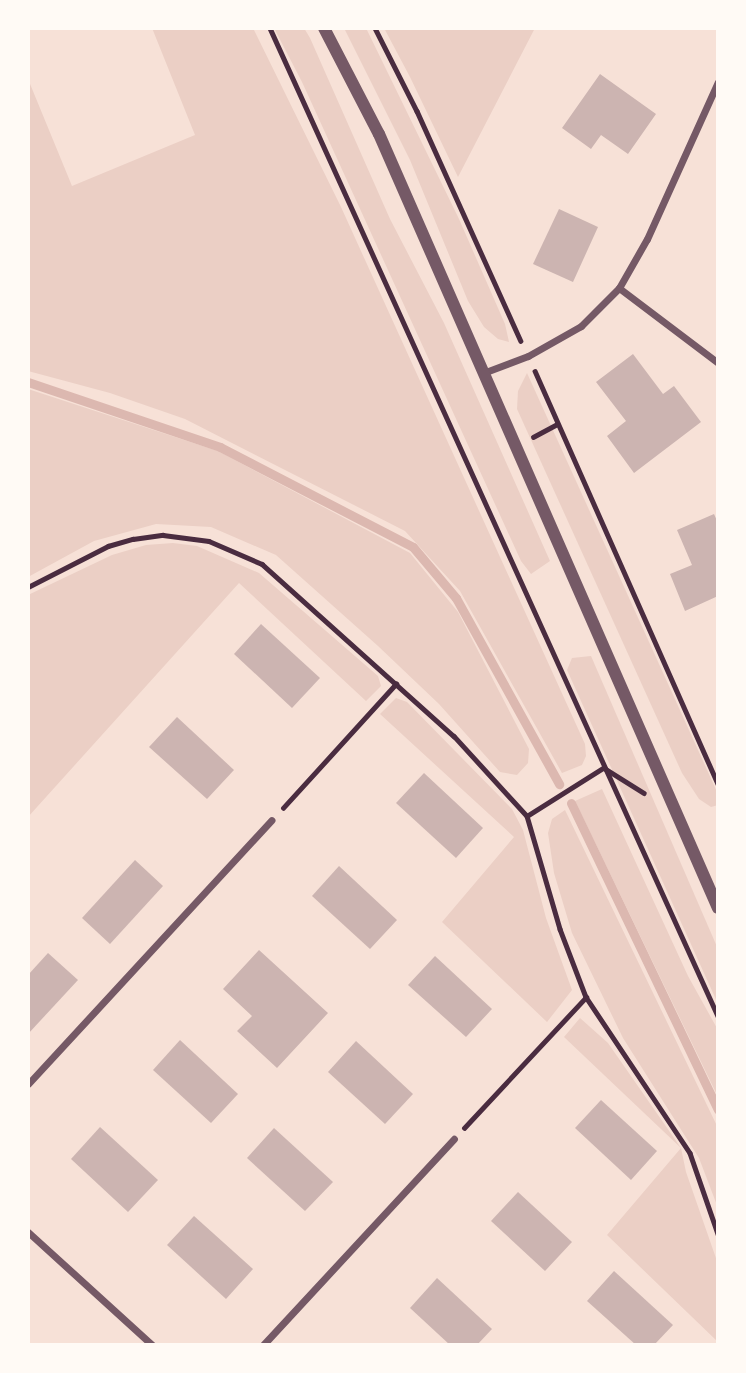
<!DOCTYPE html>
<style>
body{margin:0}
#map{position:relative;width:746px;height:1373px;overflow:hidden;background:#f7e1d7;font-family:Quicksand,sans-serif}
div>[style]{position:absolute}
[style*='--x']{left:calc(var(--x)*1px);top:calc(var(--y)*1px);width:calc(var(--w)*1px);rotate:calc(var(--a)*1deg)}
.green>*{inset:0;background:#ebcfc5}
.stream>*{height:9px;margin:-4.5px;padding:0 4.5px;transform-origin:4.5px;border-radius:4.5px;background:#dcb8b0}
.building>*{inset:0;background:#ccb4b1}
.path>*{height:4.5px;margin:-2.25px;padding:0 2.25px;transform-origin:2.25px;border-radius:2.25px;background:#4a2c40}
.minor>*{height:7px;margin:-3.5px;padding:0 3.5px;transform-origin:3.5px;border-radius:3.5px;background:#755966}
.tertiary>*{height:12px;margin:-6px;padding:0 6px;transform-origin:6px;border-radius:6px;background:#755966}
span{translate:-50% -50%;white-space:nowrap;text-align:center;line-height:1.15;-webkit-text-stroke:7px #fffaf5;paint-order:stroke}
.frame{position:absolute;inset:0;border:30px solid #fffaf5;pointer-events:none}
</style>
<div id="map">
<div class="green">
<i style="clip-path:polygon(152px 28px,253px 28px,341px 207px,585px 744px,586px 756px,582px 765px,562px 773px,460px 591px,405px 531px,185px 419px,110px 393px,28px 371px,28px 79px,72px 186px,195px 135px)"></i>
<i style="clip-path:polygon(274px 28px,304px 28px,310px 38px,390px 219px,444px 323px,550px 561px,531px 574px,521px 561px,302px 82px)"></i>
<i style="clip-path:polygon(344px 28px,366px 28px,459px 219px,505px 324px,509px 342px,498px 339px,484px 327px,468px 301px,410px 160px)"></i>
<i style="clip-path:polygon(384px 28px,535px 28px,458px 177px,410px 77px)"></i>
<i style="clip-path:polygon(527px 373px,718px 794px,718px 805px,711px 807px,699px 799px,682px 773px,517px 409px,518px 391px)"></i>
<i style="clip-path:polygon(28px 389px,218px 451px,410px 553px,458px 612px,529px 749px,528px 763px,517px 775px,500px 772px,439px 704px,378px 646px,276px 555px,211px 527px,156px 524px,94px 541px,28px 577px)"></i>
<i style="clip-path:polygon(173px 543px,197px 546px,259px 573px,378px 676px,381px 686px,366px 701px,239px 583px,28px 817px,28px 595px,112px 555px,146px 545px)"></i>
<i style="clip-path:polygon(591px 656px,718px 949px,718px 1004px,567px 670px,572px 658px)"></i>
<i style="clip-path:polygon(396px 698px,407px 702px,512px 809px,523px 830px,546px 918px,572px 990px,547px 1022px,442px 922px,514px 837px,380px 714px)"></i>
<i style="clip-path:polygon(602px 789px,688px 976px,718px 1030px,718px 1097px,575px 801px)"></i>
<i style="clip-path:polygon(565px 810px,718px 1128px,718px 1208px,699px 1158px,623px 1038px,572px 933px,554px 873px,548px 833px,552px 819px)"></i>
<i style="clip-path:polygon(580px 1018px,608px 1043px,681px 1148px,686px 1172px,718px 1264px,718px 1342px,607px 1235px,681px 1148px,564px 1037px)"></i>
</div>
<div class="stream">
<i style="--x:28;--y:382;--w:203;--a:18.7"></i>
<i style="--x:220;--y:447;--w:217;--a:27.4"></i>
<i style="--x:413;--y:547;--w:67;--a:49.9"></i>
<i style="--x:456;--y:598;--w:213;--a:61"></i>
<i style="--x:571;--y:803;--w:340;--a:64.4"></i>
</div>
<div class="building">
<i style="clip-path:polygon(600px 74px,656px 114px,628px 154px,601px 135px,591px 149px,562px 128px)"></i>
<i style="clip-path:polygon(559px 209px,598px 227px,573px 282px,533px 264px)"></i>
<i style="clip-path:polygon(633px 354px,663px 394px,674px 386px,701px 422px,634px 473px,607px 436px,626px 421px,596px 382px)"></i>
<i style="clip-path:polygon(714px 514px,718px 523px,718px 596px,685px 611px,670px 574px,692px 565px,677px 530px)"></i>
<i style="clip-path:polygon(261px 624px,320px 678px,292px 708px,234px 654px)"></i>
<i style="clip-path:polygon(177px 717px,234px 770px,207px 799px,149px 747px)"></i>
<i style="clip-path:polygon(424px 773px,483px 828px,456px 858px,396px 803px)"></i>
<i style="clip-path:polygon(135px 860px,163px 886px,110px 944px,82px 918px)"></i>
<i style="clip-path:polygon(339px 866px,397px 920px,370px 949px,312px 896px)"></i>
<i style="clip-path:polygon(259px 950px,328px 1013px,277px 1068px,237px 1031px,252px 1016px,223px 989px)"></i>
<i style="clip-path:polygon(48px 953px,78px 980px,28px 1034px,28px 975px)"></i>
<i style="clip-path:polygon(435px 956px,492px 1009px,466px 1037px,408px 985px)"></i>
<i style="clip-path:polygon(180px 1040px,238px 1094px,211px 1123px,153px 1070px)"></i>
<i style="clip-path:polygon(356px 1041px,413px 1094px,385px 1124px,328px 1072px)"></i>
<i style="clip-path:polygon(601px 1100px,657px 1151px,631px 1180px,575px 1128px)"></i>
<i style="clip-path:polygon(100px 1127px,158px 1180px,128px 1212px,71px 1159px)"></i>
<i style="clip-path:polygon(274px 1128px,333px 1182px,305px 1211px,247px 1158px)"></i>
<i style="clip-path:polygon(518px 1192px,572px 1242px,545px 1271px,491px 1221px)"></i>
<i style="clip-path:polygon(194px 1216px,253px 1269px,226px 1299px,167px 1245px)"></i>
<i style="clip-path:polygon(614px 1271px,673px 1325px,654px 1345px,636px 1345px,587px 1301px)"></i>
<i style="clip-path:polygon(437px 1278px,492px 1329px,477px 1345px,450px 1345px,410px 1308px)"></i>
</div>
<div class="path">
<i style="--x:270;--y:28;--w:1085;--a:65.61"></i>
<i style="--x:375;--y:28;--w:93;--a:63.2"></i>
<i style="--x:417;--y:111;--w:252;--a:65.7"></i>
<i style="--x:535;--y:371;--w:452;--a:66.1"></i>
<i style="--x:533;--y:437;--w:27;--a:-28"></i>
<i style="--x:28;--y:587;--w:90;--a:-27.1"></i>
<i style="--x:108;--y:546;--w:26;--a:-16"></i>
<i style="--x:133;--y:539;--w:30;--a:-8"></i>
<i style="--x:163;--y:535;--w:46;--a:7.4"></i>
<i style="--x:209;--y:541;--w:58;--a:23.5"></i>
<i style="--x:262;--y:564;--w:258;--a:41.9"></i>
<i style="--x:454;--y:736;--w:108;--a:47.6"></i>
<i style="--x:527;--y:816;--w:118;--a:73.7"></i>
<i style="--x:560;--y:929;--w:73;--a:69.1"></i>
<i style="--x:586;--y:997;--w:187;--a:56.3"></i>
<i style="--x:690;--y:1153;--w:86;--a:70.9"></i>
<i style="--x:604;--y:768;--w:47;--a:32"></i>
<i style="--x:283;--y:808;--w:168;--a:-47.7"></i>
<i style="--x:527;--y:816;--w:90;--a:-32.3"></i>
<i style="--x:464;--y:1128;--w:179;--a:-47"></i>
</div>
<div class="minor">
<i style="--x:619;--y:288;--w:124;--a:37.1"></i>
<i style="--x:483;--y:373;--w:48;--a:-20.7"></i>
<i style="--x:528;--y:356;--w:61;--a:-29.5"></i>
<i style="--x:581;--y:326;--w:54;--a:-45"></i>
<i style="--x:619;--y:288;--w:56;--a:-60.3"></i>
<i style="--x:647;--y:239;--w:172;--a:-65.7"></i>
<i style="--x:28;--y:1084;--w:359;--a:-47.3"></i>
<i style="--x:28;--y:1232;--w:168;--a:42.3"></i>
<i style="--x:263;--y:1345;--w:281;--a:-47.2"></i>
</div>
<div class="tertiary">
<i style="--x:324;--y:28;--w:119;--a:62.6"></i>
<i style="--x:379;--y:134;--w:845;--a:66.35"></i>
</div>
<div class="frame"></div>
</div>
